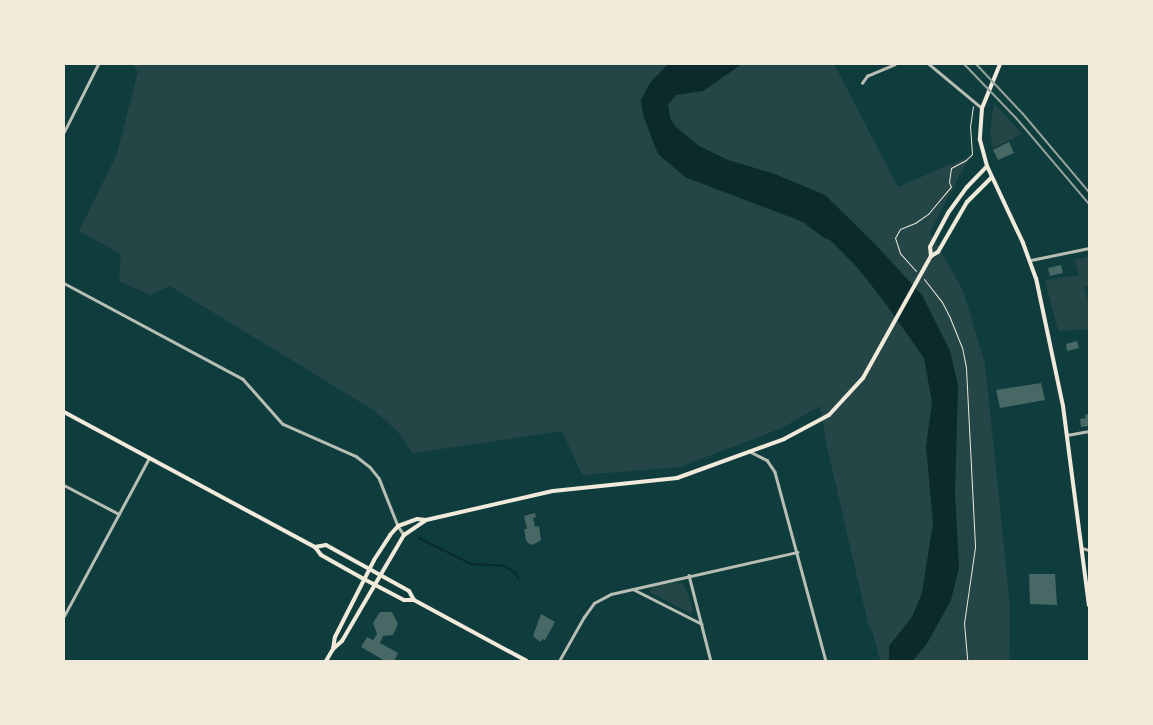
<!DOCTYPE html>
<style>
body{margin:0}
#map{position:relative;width:1153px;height:725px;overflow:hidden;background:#0f3d3e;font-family:Merriweather,serif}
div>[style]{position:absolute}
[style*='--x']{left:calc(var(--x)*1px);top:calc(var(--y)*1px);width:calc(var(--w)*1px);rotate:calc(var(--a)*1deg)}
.green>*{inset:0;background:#244646}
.water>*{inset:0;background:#0a2a2b}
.stream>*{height:2px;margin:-1px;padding:0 1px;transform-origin:1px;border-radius:1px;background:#0a2a2b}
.building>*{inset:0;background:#486865}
.path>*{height:1px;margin:-0.5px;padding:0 0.5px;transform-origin:0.5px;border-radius:0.5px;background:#f1e9da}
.minor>*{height:2.5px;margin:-1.25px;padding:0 1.25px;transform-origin:1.25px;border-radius:1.25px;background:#b8beb3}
.secondary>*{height:4px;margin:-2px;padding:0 2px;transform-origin:2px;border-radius:2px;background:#f1e9da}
.rail>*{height:2px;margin:-1px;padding:0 1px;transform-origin:1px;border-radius:1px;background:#97a49c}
span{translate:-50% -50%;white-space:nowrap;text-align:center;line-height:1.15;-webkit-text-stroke:5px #f1e9da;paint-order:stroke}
.frame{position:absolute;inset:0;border:65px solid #f1e9da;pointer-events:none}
</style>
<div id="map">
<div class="green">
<i style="clip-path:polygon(132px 64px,834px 64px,898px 187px,970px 156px,930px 232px,963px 291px,985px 363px,1010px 606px,1009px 661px,880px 661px,872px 629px,869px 628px,827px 447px,820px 406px,782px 428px,680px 467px,582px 475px,562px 431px,413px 453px,398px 432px,375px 411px,170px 286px,150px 295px,119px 281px,121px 254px,79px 231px,117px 154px,138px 72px)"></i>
<i style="clip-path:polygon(994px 103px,1022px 134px,993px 148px,990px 131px)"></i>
<i style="clip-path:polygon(1089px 256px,1089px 285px,1084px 287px,1089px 304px,1089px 329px,1058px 331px,1045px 280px,1079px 275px,1075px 260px)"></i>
<i style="clip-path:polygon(681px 582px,687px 590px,693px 611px,691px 614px,650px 592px,652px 587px)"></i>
</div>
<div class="water">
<i style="clip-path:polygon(668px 64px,742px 64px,703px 91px,676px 95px,668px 105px,670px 118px,675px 126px,699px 146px,728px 160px,772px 173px,825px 195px,875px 244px,922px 295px,950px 351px,958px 385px,955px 493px,959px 568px,951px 600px,928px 642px,913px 661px,889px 661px,889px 646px,912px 617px,922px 593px,933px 523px,926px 447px,932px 402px,924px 358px,883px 300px,856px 266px,830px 240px,824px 238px,803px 222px,685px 177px,658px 154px,643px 115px,641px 100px,650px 83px)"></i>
</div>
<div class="stream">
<i style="--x:419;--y:538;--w:58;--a:26.6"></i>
<i style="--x:471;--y:564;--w:33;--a:3"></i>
<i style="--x:504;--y:566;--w:12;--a:31"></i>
<i style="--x:514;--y:572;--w:7;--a:56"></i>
</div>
<div class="building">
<i style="clip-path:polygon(1009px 142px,1014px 153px,998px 160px,993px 150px)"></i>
<i style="clip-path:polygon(1061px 265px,1063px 273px,1050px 276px,1048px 268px)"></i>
<i style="clip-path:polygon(1077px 341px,1079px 348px,1067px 351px,1066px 344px)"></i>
<i style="clip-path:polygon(1041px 383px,1045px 400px,1000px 408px,996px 390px)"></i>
<i style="clip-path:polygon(1089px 414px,1089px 426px,1081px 427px,1080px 419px,1086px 418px,1085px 415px)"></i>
<i style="clip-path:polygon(535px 513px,536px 517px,533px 518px,535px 527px,539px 526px,541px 540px,533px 545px,528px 543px,526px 540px,524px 529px,527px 529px,524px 516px)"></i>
<i style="clip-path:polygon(1029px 574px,1055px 574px,1057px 605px,1030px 604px)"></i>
<i style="clip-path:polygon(380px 612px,392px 612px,398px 624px,393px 635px,383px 636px,380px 643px,398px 653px,394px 661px,385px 661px,361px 647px,367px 637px,373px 640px,377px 634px,373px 623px)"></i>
<i style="clip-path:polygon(541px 614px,555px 622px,545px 640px,542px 639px,540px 642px,533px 636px)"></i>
</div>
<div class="path">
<i style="--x:916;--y:271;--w:24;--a:-132"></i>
<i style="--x:900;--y:253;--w:16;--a:-108"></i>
<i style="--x:895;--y:238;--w:10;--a:-61"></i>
<i style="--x:900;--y:229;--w:16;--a:-22"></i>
<i style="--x:915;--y:223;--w:16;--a:-35"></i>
<i style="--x:928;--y:214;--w:35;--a:-50"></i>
<i style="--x:951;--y:187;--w:5;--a:-112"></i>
<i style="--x:949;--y:182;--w:14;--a:-82"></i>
<i style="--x:951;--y:168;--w:17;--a:-28"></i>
<i style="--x:966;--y:160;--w:8;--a:-45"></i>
<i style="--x:972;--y:154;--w:27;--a:-94"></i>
<i style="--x:970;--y:127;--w:21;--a:-82"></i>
<i style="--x:924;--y:279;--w:29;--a:52"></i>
<i style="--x:942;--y:302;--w:18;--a:63"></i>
<i style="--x:950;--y:318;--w:31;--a:68"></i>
<i style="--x:962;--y:347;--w:21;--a:79"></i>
<i style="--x:966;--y:368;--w:179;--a:87.1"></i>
<i style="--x:975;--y:547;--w:77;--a:98.2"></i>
<i style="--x:964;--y:623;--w:38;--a:85"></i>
</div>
<div class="minor">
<i style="--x:929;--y:64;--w:69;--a:39.7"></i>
<i style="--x:862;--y:83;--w:9;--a:-54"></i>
<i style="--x:867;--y:76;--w:30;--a:-23"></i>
<i style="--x:64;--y:132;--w:76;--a:-63.4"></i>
<i style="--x:1031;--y:260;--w:59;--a:-11.7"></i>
<i style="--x:64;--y:283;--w:203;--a:28.2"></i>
<i style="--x:243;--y:379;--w:60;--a:48.4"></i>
<i style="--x:283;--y:424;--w:80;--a:23.7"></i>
<i style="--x:356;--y:456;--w:18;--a:38"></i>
<i style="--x:370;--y:467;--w:14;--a:51"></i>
<i style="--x:379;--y:478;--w:52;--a:68.4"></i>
<i style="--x:398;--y:526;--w:11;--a:56"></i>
<i style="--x:1067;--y:435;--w:22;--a:-10"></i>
<i style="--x:751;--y:452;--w:18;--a:27"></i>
<i style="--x:767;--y:460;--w:14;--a:56"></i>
<i style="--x:775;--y:472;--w:196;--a:74.9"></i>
<i style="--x:64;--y:485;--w:62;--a:27.8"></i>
<i style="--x:1082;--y:548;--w:7;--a:16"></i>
<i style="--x:689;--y:575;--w:89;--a:75.7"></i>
<i style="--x:633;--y:589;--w:77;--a:26.9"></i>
<i style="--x:64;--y:616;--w:179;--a:-61.7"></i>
<i style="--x:559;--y:661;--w:51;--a:-60.4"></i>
<i style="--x:584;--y:617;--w:17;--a:-54"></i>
<i style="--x:594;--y:603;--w:19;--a:-28"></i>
<i style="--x:611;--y:594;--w:191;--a:-12.7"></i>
</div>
<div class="secondary">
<i style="--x:1000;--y:64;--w:48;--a:112.2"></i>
<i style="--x:982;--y:108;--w:32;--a:94"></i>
<i style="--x:980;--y:140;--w:27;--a:75"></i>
<i style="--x:987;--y:166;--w:85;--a:64.9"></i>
<i style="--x:1023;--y:243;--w:37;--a:70"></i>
<i style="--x:1036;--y:278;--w:131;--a:78.1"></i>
<i style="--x:1063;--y:406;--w:201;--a:82.6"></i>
<i style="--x:931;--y:256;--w:8;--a:-30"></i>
<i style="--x:938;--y:252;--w:58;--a:-59.9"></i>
<i style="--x:967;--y:202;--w:35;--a:-45"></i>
<i style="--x:64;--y:412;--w:285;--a:28.3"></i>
<i style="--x:315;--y:547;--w:10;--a:53"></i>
<i style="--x:321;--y:555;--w:45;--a:29.4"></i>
<i style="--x:360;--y:577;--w:50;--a:27.6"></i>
<i style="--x:404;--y:600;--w:10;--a:0"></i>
<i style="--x:414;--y:600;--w:128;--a:28.4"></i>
<i style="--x:315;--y:547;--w:11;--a:-10"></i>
<i style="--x:326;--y:545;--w:95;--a:29"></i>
<i style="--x:409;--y:591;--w:10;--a:61"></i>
<i style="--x:333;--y:649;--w:12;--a:-42"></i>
<i style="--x:342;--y:641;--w:123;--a:-59.7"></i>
<i style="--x:404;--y:535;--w:27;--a:-34"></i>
<i style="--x:426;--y:520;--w:130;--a:-12.9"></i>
<i style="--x:553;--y:491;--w:125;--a:-6"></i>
<i style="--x:677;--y:478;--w:114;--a:-20"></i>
<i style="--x:784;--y:439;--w:51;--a:-28.1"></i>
<i style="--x:829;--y:415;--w:50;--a:-47.4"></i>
<i style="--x:863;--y:378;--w:140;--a:-60.9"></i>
<i style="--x:931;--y:256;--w:9;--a:-96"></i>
<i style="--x:930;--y:247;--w:38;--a:-62"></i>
<i style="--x:948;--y:213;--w:32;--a:-54"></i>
<i style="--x:967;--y:187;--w:29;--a:-46"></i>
<i style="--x:326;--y:661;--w:14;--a:-60"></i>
<i style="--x:333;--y:649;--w:12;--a:-81"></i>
<i style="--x:335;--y:637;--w:86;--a:-63.1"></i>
<i style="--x:374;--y:560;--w:30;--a:-57"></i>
<i style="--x:390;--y:535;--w:12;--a:-48"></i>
<i style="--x:398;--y:526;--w:20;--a:-20"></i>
<i style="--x:417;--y:519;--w:9;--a:6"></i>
</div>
<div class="rail">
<i style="--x:964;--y:64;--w:75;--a:46.1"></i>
<i style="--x:1016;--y:118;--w:113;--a:49.7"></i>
<i style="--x:976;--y:64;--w:69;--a:46.8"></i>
<i style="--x:1023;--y:114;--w:102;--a:49.8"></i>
</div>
<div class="frame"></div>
</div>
